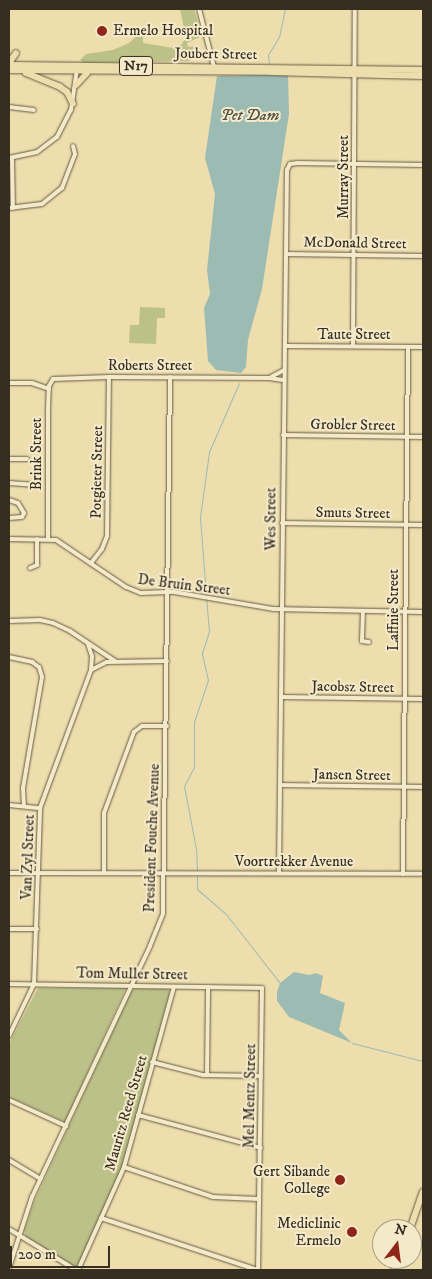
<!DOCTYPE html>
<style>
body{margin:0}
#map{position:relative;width:432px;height:1279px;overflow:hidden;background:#eedead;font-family:"IM FELL DW Pica",serif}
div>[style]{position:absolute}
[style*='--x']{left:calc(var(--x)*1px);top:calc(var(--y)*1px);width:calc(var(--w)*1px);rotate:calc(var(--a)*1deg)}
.green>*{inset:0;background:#bbc188}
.water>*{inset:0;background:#9cbbb3}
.stream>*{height:1px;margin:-0.5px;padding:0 0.5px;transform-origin:0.5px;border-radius:0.5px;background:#9cbbb3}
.roads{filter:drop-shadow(0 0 1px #655a45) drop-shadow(0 0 1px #655a45)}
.minor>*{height:4px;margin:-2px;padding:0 2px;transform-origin:2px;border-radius:2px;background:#f4eaca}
.trunk>*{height:6px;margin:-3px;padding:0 3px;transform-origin:3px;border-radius:3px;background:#eedead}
.dots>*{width:14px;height:14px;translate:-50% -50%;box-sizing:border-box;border:2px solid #f4eaca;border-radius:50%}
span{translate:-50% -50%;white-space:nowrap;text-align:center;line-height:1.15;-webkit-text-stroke:4px #f4eaca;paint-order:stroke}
.shield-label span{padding:1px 4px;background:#f4eaca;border:1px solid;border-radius:4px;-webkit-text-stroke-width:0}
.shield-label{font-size:14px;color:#372e22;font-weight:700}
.poi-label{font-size:15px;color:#372e22}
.left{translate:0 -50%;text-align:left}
.right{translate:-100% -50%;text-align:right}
.street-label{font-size:15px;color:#372e22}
.water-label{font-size:16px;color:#505146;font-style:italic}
.frame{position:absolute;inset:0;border:10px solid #372e22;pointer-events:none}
.north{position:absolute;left:372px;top:1219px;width:50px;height:50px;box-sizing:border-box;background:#f4eaca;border:1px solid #a89f87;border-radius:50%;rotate:15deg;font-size:14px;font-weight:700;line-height:20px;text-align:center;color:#372e22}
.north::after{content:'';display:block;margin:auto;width:18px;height:22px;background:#8f2418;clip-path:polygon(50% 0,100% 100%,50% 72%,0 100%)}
.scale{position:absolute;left:10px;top:1246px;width:100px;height:22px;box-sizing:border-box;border:2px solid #372e22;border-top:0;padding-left:6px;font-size:15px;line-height:18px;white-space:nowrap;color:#372e22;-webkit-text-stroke:4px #f4eaca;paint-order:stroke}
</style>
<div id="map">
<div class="green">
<i style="clip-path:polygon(180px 9px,194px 9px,202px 36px,187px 43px,188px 47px,195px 46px,189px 61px,84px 63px,80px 60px,86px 54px,113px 50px,129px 43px,139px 34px,143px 37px,143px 43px,173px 48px,181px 45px,186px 38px)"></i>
<i style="clip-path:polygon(140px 307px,165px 308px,165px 318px,157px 318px,156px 344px,129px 343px,130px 325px,139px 325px)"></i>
<i style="clip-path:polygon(38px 988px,126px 988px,65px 1122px,9px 1097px,9px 1044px)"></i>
<i style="clip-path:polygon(135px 989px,168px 989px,170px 992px,123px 1165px,80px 1262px,76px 1267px,26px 1237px,24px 1231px,34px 1202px,132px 990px)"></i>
</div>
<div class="water">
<i style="clip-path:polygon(288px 74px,289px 114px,262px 289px,248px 340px,246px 367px,241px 373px,216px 370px,208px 361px,204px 308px,210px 294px,207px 270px,215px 194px,205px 158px,217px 76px)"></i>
<i style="clip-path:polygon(294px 972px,309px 975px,316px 973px,323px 976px,320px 993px,345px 1003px,339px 1030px,352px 1043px,289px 1017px,277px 1001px,277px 992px,280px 983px)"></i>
</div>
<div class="stream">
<i style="--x:269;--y:64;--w:9;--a:-96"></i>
<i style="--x:268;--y:55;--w:21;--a:-59"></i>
<i style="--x:279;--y:37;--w:29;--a:-78"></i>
<i style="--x:206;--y:595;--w:78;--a:-94.4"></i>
<i style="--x:200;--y:517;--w:66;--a:-82.1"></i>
<i style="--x:209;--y:452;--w:75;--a:-66.5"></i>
<i style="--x:197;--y:872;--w:23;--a:-92"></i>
<i style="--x:196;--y:849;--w:64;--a:-100.8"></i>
<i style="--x:184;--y:786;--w:21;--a:-62"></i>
<i style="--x:194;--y:767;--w:45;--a:-90"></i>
<i style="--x:194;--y:722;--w:44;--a:-71.6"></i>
<i style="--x:208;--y:680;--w:28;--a:-103"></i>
<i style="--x:202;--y:653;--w:23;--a:-72"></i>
<i style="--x:209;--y:631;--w:32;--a:-95"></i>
<i style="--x:197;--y:876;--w:13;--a:90"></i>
<i style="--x:197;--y:889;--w:38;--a:41"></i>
<i style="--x:226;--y:914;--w:88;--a:52"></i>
<i style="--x:352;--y:1043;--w:73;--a:14.2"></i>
</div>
<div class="roads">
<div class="minor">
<i style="--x:199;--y:9;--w:60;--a:75.5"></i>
<i style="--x:9;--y:107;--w:25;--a:7"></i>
<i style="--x:9;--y:158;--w:29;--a:-12"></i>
<i style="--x:37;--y:152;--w:25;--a:-37"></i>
<i style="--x:57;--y:137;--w:30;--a:-63"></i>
<i style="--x:71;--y:110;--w:41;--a:-81.7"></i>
<i style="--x:12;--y:158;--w:50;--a:88.9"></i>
<i style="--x:9;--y:208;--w:33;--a:-7"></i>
<i style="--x:42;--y:204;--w:26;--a:-39"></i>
<i style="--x:62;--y:188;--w:36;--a:-69"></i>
<i style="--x:75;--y:154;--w:8;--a:-104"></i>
<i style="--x:287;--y:254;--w:136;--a:0.8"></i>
<i style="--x:285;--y:346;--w:138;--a:0.4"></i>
<i style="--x:353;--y:346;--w:337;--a:-89.7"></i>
<i style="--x:271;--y:377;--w:15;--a:-28"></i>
<i style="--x:9;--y:383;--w:23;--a:0"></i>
<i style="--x:32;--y:383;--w:18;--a:19"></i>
<i style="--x:283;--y:435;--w:140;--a:0.8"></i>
<i style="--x:9;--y:459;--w:18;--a:0"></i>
<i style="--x:9;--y:483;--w:27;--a:4"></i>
<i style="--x:9;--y:500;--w:9;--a:18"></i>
<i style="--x:18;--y:503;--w:12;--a:59"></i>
<i style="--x:24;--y:513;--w:4;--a:117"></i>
<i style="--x:22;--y:517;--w:13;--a:176"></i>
<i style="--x:282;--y:523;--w:141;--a:0.8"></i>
<i style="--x:48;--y:538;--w:128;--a:-90"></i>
<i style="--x:48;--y:410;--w:24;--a:-88"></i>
<i style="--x:49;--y:386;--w:8;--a:-60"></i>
<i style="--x:53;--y:379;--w:56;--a:-2"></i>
<i style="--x:109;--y:377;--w:160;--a:0.4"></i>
<i style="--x:269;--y:378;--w:14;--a:8"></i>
<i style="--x:9;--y:539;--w:47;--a:1.2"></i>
<i style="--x:56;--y:540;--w:84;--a:33.9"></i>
<i style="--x:126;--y:587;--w:16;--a:22"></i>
<i style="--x:141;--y:593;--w:33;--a:-2"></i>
<i style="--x:174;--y:592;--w:100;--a:9.7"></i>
<i style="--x:273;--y:609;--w:150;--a:1.1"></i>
<i style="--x:91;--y:563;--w:18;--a:-52"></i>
<i style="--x:102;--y:549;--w:14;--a:-69"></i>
<i style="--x:107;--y:536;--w:159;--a:-89.3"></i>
<i style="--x:30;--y:568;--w:8;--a:-23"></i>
<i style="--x:37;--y:565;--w:26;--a:-90"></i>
<i style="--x:363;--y:611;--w:30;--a:92"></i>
<i style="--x:362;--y:641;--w:7;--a:8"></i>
<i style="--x:9;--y:621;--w:31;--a:-2"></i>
<i style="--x:40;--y:620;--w:13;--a:13"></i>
<i style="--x:53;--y:623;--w:19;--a:25"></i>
<i style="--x:70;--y:631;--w:54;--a:33.7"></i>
<i style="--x:88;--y:644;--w:13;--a:72"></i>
<i style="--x:92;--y:656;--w:14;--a:94"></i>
<i style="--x:9;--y:657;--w:24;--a:12"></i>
<i style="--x:32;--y:662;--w:9;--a:36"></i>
<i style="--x:39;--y:667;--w:10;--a:73"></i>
<i style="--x:42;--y:677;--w:113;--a:99.7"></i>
<i style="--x:23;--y:788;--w:17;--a:87"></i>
<i style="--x:282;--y:697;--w:141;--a:0.8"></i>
<i style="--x:281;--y:785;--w:142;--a:0.8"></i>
<i style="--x:9;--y:805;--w:31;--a:6"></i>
<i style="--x:9;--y:873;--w:414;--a:0.1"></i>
<i style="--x:104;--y:873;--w:60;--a:-90"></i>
<i style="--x:104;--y:813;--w:86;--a:-69.7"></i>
<i style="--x:134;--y:732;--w:10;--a:-37"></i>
<i style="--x:142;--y:726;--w:25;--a:0"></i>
<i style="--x:279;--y:873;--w:703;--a:-89.35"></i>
<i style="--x:287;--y:170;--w:7;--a:-63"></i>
<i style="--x:290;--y:164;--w:8;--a:-7"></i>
<i style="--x:298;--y:163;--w:125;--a:0.9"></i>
<i style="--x:403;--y:874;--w:527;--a:-89.46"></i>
<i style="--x:9;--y:929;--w:28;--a:0"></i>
<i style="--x:9;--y:984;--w:253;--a:0.9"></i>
<i style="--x:262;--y:988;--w:282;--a:90.8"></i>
<i style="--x:9;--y:1036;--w:58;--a:-64.3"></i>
<i style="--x:34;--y:984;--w:176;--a:-88"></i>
<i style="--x:40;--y:808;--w:147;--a:-69.7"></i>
<i style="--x:91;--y:670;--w:18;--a:-27"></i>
<i style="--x:107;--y:662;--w:60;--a:-1"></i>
<i style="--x:152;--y:1062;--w:53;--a:14.3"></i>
<i style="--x:203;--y:1075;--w:58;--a:1"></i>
<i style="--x:207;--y:1075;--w:88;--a:-89.3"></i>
<i style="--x:9;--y:1100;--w:63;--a:24.5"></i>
<i style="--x:138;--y:1115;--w:127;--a:15"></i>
<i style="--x:9;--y:1160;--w:37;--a:31"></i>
<i style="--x:124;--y:1167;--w:94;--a:18.6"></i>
<i style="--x:213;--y:1197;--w:45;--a:2.5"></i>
<i style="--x:101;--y:1218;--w:164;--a:18.4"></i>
<i style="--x:9;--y:1229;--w:79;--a:31.5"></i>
<i style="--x:9;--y:1268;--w:75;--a:-72.1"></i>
<i style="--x:32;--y:1197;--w:277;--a:-64.8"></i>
<i style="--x:150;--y:946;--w:35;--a:-68"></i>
<i style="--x:163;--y:913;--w:536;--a:-89.25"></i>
<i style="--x:78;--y:1270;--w:113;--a:-65.9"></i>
<i style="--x:124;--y:1167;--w:187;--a:-74.5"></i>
</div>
<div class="trunk">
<i style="--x:9;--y:63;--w:12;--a:-55"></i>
<i style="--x:9;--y:65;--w:414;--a:0.7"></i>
<i style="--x:9;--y:70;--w:263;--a:0.4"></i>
<i style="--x:272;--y:72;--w:151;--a:1.5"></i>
<i style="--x:26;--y:73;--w:37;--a:22"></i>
<i style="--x:60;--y:87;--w:9;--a:36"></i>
<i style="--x:67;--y:92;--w:13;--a:63"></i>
<i style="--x:76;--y:85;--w:16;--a:-47"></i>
<i style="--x:410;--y:1229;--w:39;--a:-71"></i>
<i style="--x:394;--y:1270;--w:12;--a:-70"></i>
</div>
</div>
<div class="dots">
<i style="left:102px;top:31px;background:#8f2418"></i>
<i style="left:340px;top:1180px;background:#8f2418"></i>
<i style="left:352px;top:1232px;background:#8f2418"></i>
</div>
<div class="shield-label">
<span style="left:136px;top:66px">N17</span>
</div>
<div class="poi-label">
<span class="left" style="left:113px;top:31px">Ermelo Hospital</span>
<span class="right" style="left:330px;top:1180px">Gert Sibande<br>College</span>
<span class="right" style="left:341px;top:1232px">Mediclinic<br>Ermelo</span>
</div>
<div class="street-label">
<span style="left:216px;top:54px;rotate:1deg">Joubert Street</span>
<span style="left:344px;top:177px;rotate:-90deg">Murray Street</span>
<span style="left:355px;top:243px;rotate:1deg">McDonald Street</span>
<span style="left:354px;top:335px">Taute Street</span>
<span style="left:150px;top:366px">Roberts Street</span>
<span style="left:353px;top:425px;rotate:1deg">Grobler Street</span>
<span style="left:37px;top:454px;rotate:-90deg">Brink Street</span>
<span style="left:97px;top:472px;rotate:-89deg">Potgieter Street</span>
<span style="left:353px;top:513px;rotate:1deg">Smuts Street</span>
<span style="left:271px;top:519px;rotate:-90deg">Wes Street</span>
<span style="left:184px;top:585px;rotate:7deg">De Bruin Street</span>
<span style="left:394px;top:610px;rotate:-90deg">Laffnie Street</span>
<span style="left:353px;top:687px;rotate:1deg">Jacobsz Street</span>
<span style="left:352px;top:775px;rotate:1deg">Jansen Street</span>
<span style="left:152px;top:838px;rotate:-88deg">President Fouche Avenue</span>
<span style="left:28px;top:857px;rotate:-88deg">Van Zyl Street</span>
<span style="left:294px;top:862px">Voortrekker Avenue</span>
<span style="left:132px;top:974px;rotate:1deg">Tom Muller Street</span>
<span style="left:250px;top:1096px;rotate:-89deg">Mel Mentz Street</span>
<span style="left:126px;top:1113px;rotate:-74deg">Mauritz Reed Street</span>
</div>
<div class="water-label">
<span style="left:250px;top:115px">Pet Dam</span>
</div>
<div class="frame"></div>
<div class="north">N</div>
<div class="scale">200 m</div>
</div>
